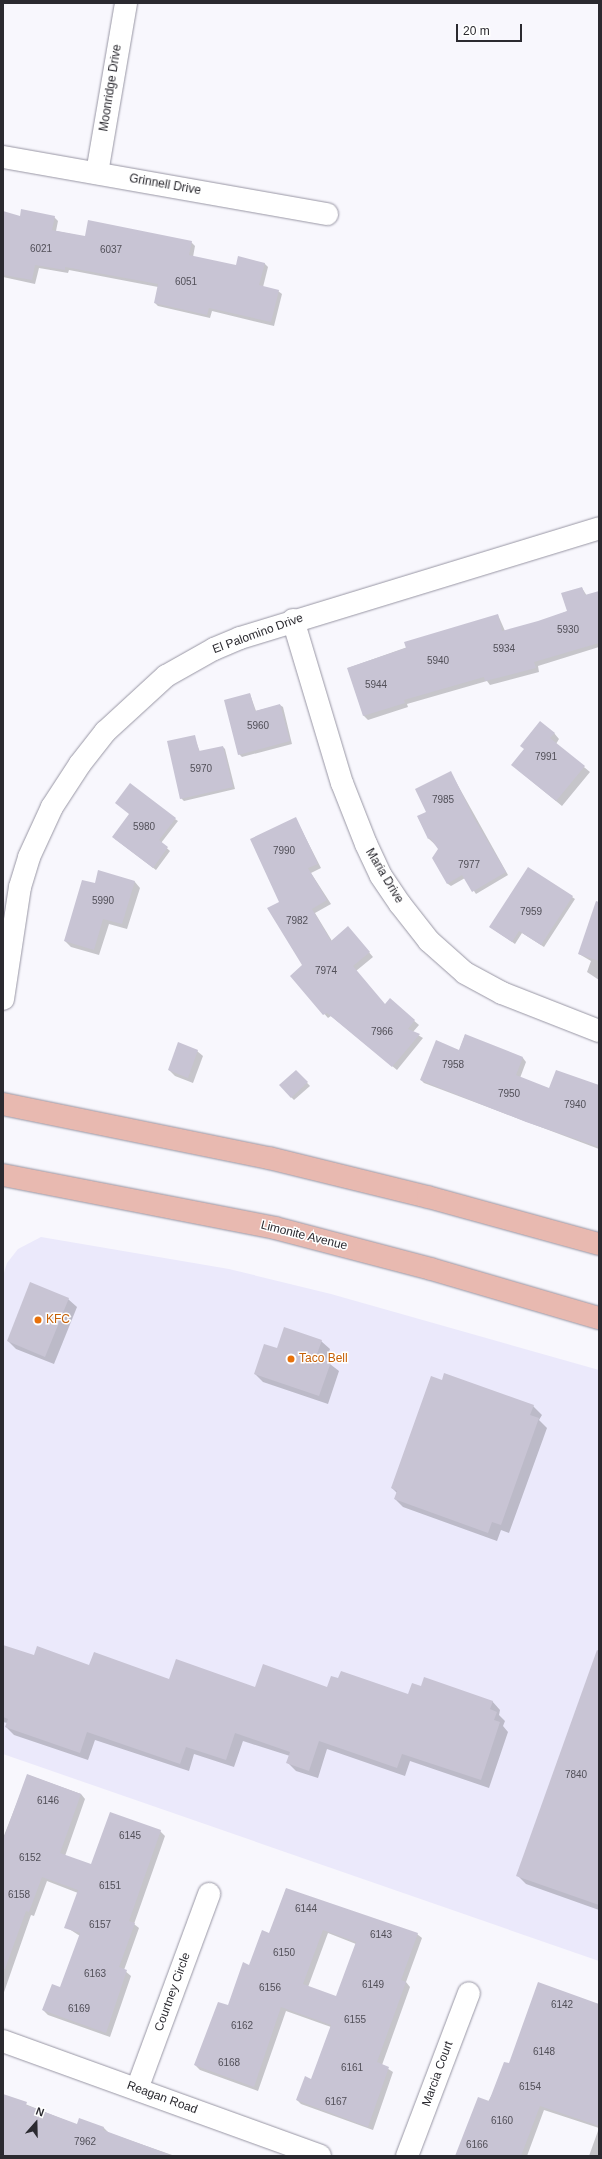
<!DOCTYPE html>
<style>
body{margin:0}
#map{position:relative;width:602px;height:2159px;overflow:hidden;background:#f8f7fd;font-family:Arial,sans-serif}
div>[style]{position:absolute}
[style*='--x']{left:calc(var(--x)*1px);top:calc(var(--y)*1px);width:calc(var(--w)*1px);rotate:calc(var(--a)*1deg)}
.built>*{inset:0;background:#ebe9fb}
.shadow>*{inset:0;background:#0003}
.building>*{inset:0;background:#c8c4d4}
.roads{filter:drop-shadow(0 0 1px #9896a4) drop-shadow(0 0 1px #9896a4)}
.minor>*{height:22px;margin:-11px;padding:0 11px;transform-origin:11px;border-radius:11px;background:#fff}
.primary>*{height:22px;margin:-11px;padding:0 11px;transform-origin:11px;border-radius:11px;background:#e8b9b0}
.dots>*{width:11px;height:11px;translate:-50% -50%;box-sizing:border-box;border:2px solid #fff;border-radius:50%}
span{translate:-50% -50%;white-space:nowrap;text-align:center;line-height:1.15;-webkit-text-stroke:3px #fff;paint-order:stroke}
.number-label{font-size:10px;color:#525059}
.number-label span{-webkit-text-stroke-width:0}
.street-label{font-size:12px;color:#2b2a30}
.food-label{font-size:12px;color:#c56008}
.left{translate:0 -50%;text-align:left}
.frame{position:absolute;inset:0;border:4px solid #2b2a30;pointer-events:none}
.north{position:absolute;left:16px;top:2103px;width:40px;height:40px;-webkit-text-stroke:3px #fff;paint-order:stroke;rotate:20deg;font-size:11px;font-weight:700;line-height:16px;text-align:center;color:#2b2a30}
.north::after{content:'';display:block;margin:auto;width:14px;height:18px;background:#2b2a30;clip-path:polygon(50% 0,100% 100%,50% 72%,0 100%)}
.scale{position:absolute;left:456px;top:24px;width:66px;height:18px;box-sizing:border-box;border:2px solid #2b2a30;border-top:0;padding-left:5px;font-size:12px;line-height:14px;white-space:nowrap;color:#2b2a30;-webkit-text-stroke:3px #fff;paint-order:stroke}
</style>
<div id="map">
<div class="built">
<i style="clip-path:polygon(41px 1237px,229px 1269px,331px 1294px,599px 1370px,599px 1961px,3px 1754px,3px 1276px,7px 1263px,18px 1249px)"></i>
</div>
<div class="shadow">
<i style="clip-path:polygon(3px 212px,20px 217px,54px 217px,58px 221px,56px 231px,86px 237px,191px 242px,195px 246px,193px 257px,236px 267px,264px 263px,268px 267px,263px 287px,278px 291px,282px 294px,274px 326px,212px 311px,210px 318px,158px 306px,155px 303px,158px 287px,69px 270px,68px 273px,39px 268px,35px 284px,3px 277px)"></i>
<i style="clip-path:polygon(582px 588px,587px 596px,599px 592px,599px 647px,538px 666px,539px 672px,490px 685px,487px 681px,407px 704px,408px 707px,368px 720px,364px 716px,348px 668px,498px 615px,505px 631px,539px 622px,568px 611px)"></i>
<i style="clip-path:polygon(250px 694px,256px 711px,280px 705px,283px 707px,292px 744px,242px 757px,239px 754px)"></i>
<i style="clip-path:polygon(554px 733px,559px 739px,556px 744px,590px 772px,562px 806px,518px 770px)"></i>
<i style="clip-path:polygon(194px 736px,200px 752px,223px 747px,225px 749px,235px 789px,184px 801px,181px 798px)"></i>
<i style="clip-path:polygon(451px 773px,508px 875px,476px 894px,465px 878px,451px 886px,448px 884px,433px 858px,440px 849px,429px 839px,418px 817px,427px 812px)"></i>
<i style="clip-path:polygon(175px 819px,178px 821px,161px 843px,170px 851px,156px 870px,115px 839px)"></i>
<i style="clip-path:polygon(296px 819px,321px 868px,311px 873px,331px 904px,315px 913px,332px 941px,352px 932px,373px 957px,356px 971px,385px 1005px,390px 1000px,419px 1025px,413px 1032px,423px 1038px,397px 1070px,331px 1016px,328px 1018px,291px 976px,303px 966px,280px 902px)"></i>
<i style="clip-path:polygon(135px 882px,140px 888px,127px 929px,109px 924px,99px 955px,71px 947px,65px 941px,95px 884px)"></i>
<i style="clip-path:polygon(572px 897px,575px 899px,544px 947px,522px 933px,515px 944px,490px 927px)"></i>
<i style="clip-path:polygon(599px 908px,599px 980px,587px 972px,591px 961px,579px 954px)"></i>
<i style="clip-path:polygon(465px 1035px,523px 1058px,526px 1062px,520px 1078px,550px 1089px,599px 1086px,599px 1149px,424px 1083px,421px 1080px,459px 1051px)"></i>
<i style="clip-path:polygon(197px 1051px,203px 1056px,193px 1083px,175px 1076px,169px 1070px)"></i>
<i style="clip-path:polygon(296px 1071px,310px 1086px,294px 1100px,291px 1097px)"></i>
<i style="clip-path:polygon(68px 1299px,77px 1307px,54px 1364px,16px 1349px,8px 1341px)"></i>
<i style="clip-path:polygon(321px 1341px,330px 1349px,326px 1361px,339px 1371px,328px 1404px,263px 1382px,255px 1374px,277px 1349px)"></i>
<i style="clip-path:polygon(533px 1406px,542px 1415px,539px 1420px,547px 1428px,509px 1533px,501px 1530px,497px 1541px,403px 1507px,395px 1499px,397px 1493px,392px 1488px)"></i>
<i style="clip-path:polygon(3px 1646px,34px 1657px,170px 1680px,255px 1688px,328px 1688px,492px 1701px,500px 1710px,499px 1715px,505px 1721px,503px 1726px,508px 1732px,489px 1788px,410px 1761px,405px 1776px,327px 1749px,318px 1778px,296px 1771px,288px 1763px,290px 1756px,243px 1741px,234px 1767px,194px 1754px,189px 1771px,95px 1740px,88px 1760px,14px 1735px,6px 1727px,7px 1723px,3px 1722px)"></i>
<i style="clip-path:polygon(599px 1676px,599px 1910px,526px 1884px,517px 1875px)"></i>
<i style="clip-path:polygon(28px 1775px,81px 1794px,85px 1799px,65px 1856px,92px 1865px,160px 1831px,165px 1836px,134px 1924px,139px 1928px,124px 1970px,131px 1976px,110px 2037px,48px 2015px,43px 2010px,61px 1988px,80px 1936px,66px 1927px,78px 1893px,47px 1881px,34px 1916px,31px 1915px,3px 1995px,3px 1838px)"></i>
<i style="clip-path:polygon(evenodd,286px 1889px,417px 1934px,422px 1938px,406px 1982px,410px 1987px,382px 2065px,393px 2072px,373px 2130px,301px 2104px,297px 2100px,312px 2080px,331px 2027px,286px 2011px,258px 2091px,200px 2070px,195px 2065px,270px 1934px,286px 1889px,328px 1933px,356px 1944px,337px 1998px,308px 1987px,328px 1933px)"></i>
<i style="clip-path:polygon(599px 2004px,599px 2156px,589px 2156px,599px 2128px,544px 2110px,527px 2156px,457px 2156px,509px 2065px)"></i>
<i style="clip-path:polygon(3px 2095px,77px 2125px,80px 2119px,104px 2128px,109px 2133px,175px 2156px,3px 2156px)"></i>
</div>
<div class="building">
<i style="clip-path:polygon(21px 209px,55px 216px,52px 230px,85px 236px,88px 220px,192px 241px,189px 255px,236px 265px,238px 256px,265px 263px,259px 285px,279px 290px,271px 322px,209px 308px,207px 315px,154px 303px,158px 284px,65px 267px,65px 270px,35px 265px,32px 280px,3px 275px,3px 211px,20px 216px)"></i>
<i style="clip-path:polygon(582px 587px,585px 595px,599px 591px,599px 643px,534px 662px,536px 668px,485px 681px,484px 677px,404px 700px,405px 703px,363px 716px,347px 668px,406px 648px,404px 642px,498px 614px,502px 631px,538px 621px,567px 611px,561px 593px)"></i>
<i style="clip-path:polygon(250px 693px,255px 711px,280px 704px,290px 741px,238px 755px,224px 700px)"></i>
<i style="clip-path:polygon(540px 721px,555px 733px,550px 738px,585px 766px,556px 801px,511px 765px,524px 749px,520px 746px)"></i>
<i style="clip-path:polygon(195px 735px,199px 751px,223px 746px,233px 787px,180px 799px,167px 741px)"></i>
<i style="clip-path:polygon(451px 771px,474px 818px,506px 872px,472px 892px,462px 875px,447px 884px,432px 858px,438px 849px,430px 838px,428px 839px,417px 816px,426px 812px,415px 789px)"></i>
<i style="clip-path:polygon(130px 783px,176px 818px,159px 840px,168px 847px,153px 868px,112px 837px,129px 814px,115px 803px)"></i>
<i style="clip-path:polygon(296px 817px,318px 864px,308px 868px,327px 900px,312px 909px,331px 941px,348px 926px,370px 952px,353px 966px,385px 1004px,390px 998px,415px 1020px,408px 1029px,420px 1034px,392px 1067px,327px 1013px,323px 1015px,290px 976px,302px 965px,267px 908px,279px 902px,250px 839px)"></i>
<i style="clip-path:polygon(528px 867px,573px 896px,541px 945px,519px 931px,512px 942px,489px 927px)"></i>
<i style="clip-path:polygon(98px 870px,135px 881px,122px 924px,103px 919px,94px 950px,64px 941px,82px 880px,95px 883px)"></i>
<i style="clip-path:polygon(596px 901px,599px 902px,599px 961px,578px 954px)"></i>
<i style="clip-path:polygon(465px 1034px,523px 1057px,516px 1075px,549px 1088px,556px 1070px,599px 1085px,599px 1147px,526px 1122px,420px 1080px,436px 1040px,459px 1050px)"></i>
<i style="clip-path:polygon(178px 1042px,198px 1050px,188px 1078px,168px 1070px)"></i>
<i style="clip-path:polygon(296px 1070px,308px 1082px,291px 1098px,279px 1085px)"></i>
<i style="clip-path:polygon(30px 1282px,69px 1298px,45px 1357px,7px 1341px)"></i>
<i style="clip-path:polygon(284px 1327px,322px 1340px,316px 1357px,331px 1362px,319px 1396px,254px 1374px,264px 1344px,277px 1348px)"></i>
<i style="clip-path:polygon(444px 1373px,534px 1405px,530px 1415px,539px 1418px,501px 1525px,492px 1522px,488px 1533px,394px 1499px,397px 1491px,391px 1488px,431px 1376px,442px 1380px)"></i>
<i style="clip-path:polygon(3px 1645px,34px 1655px,37px 1646px,89px 1665px,94px 1652px,169px 1679px,176px 1659px,255px 1687px,263px 1664px,327px 1687px,331px 1676px,338px 1678px,341px 1671px,408px 1694px,412px 1683px,421px 1686px,424px 1677px,493px 1701px,490px 1709px,497px 1712px,494px 1720px,500px 1722px,481px 1780px,402px 1754px,397px 1768px,319px 1741px,309px 1771px,286px 1763px,290px 1752px,235px 1733px,226px 1760px,186px 1747px,180px 1764px,87px 1732px,80px 1753px,5px 1727px,8px 1719px,3px 1717px)"></i>
<i style="clip-path:polygon(597px 1650px,599px 1651px,599px 1905px,516px 1876px)"></i>
<i style="clip-path:polygon(27px 1774px,81px 1794px,60px 1853px,91px 1864px,110px 1812px,161px 1830px,129px 1921px,135px 1923px,119px 1967px,127px 1970px,106px 2033px,42px 2010px,52px 1984px,60px 1987px,80px 1933px,64px 1928px,78px 1890px,42px 1877px,29px 1912px,26px 1911px,5px 1969px,3px 1969px,3px 1840px)"></i>
<i style="clip-path:polygon(evenodd,286px 1888px,418px 1933px,401px 1980px,406px 1982px,377px 2062px,389px 2067px,368px 2127px,296px 2100px,305px 2076px,311px 2079px,331px 2025px,281px 2007px,254px 2087px,194px 2065px,218px 2002px,228px 2005px,243px 1962px,249px 1965px,262px 1930px,269px 1933px,286px 1888px,323px 1930px,356px 1942px,336px 1996px,303px 1984px,323px 1930px)"></i>
<i style="clip-path:polygon(538px 1982px,599px 2004px,599px 2126px,540px 2106px,521px 2156px,455px 2156px,478px 2097px,489px 2101px,504px 2062px,509px 2063px)"></i>
<i style="clip-path:polygon(3px 2094px,27px 2102px,26px 2105px,77px 2124px,79px 2118px,104px 2127px,103px 2130px,168px 2154px,168px 2156px,3px 2156px)"></i>
</div>
<div class="roads">
<div class="minor">
<i style="--x:3;--y:157;--w:329;--a:10"></i>
<i style="--x:97;--y:173;--w:172;--a:-80.3"></i>
<i style="--x:293;--y:620;--w:170;--a:73.3"></i>
<i style="--x:342;--y:783;--w:66;--a:68.5"></i>
<i style="--x:366;--y:844;--w:35;--a:65"></i>
<i style="--x:381;--y:876;--w:34;--a:56"></i>
<i style="--x:400;--y:904;--w:47;--a:51.9"></i>
<i style="--x:429;--y:941;--w:48;--a:41.6"></i>
<i style="--x:465;--y:973;--w:42;--a:28.4"></i>
<i style="--x:502;--y:993;--w:104;--a:21.4"></i>
<i style="--x:3;--y:999;--w:113;--a:-81.4"></i>
<i style="--x:20;--y:887;--w:31;--a:-73"></i>
<i style="--x:29;--y:857;--w:55;--a:-65.3"></i>
<i style="--x:52;--y:807;--w:51;--a:-56.9"></i>
<i style="--x:80;--y:764;--w:41;--a:-52"></i>
<i style="--x:105;--y:732;--w:83;--a:-42.6"></i>
<i style="--x:166;--y:676;--w:55;--a:-29.4"></i>
<i style="--x:214;--y:649;--w:28;--a:-23"></i>
<i style="--x:240;--y:638;--w:375;--a:-17"></i>
<i style="--x:3;--y:2041;--w:337;--a:19.9"></i>
<i style="--x:137;--y:2089;--w:208;--a:-69.7"></i>
<i style="--x:407;--y:2156;--w:174;--a:-69.2"></i>
</div>
<div class="primary">
<i style="--x:3;--y:1104;--w:271;--a:11.5"></i>
<i style="--x:269;--y:1158;--w:164;--a:13.8"></i>
<i style="--x:428;--y:1197;--w:177;--a:15.4"></i>
<i style="--x:3;--y:1175;--w:277;--a:11"></i>
<i style="--x:275;--y:1228;--w:161;--a:14.7"></i>
<i style="--x:431;--y:1269;--w:175;--a:16.3"></i>
</div>
</div>
<div class="dots">
<i style="left:38px;top:1320px;background:#e8710a"></i>
<i style="left:291px;top:1359px;background:#e8710a"></i>
</div>
<div class="number-label">
<span style="left:41px;top:249px">6021</span>
<span style="left:111px;top:250px">6037</span>
<span style="left:186px;top:282px">6051</span>
<span style="left:568px;top:630px">5930</span>
<span style="left:504px;top:649px">5934</span>
<span style="left:438px;top:661px">5940</span>
<span style="left:376px;top:685px">5944</span>
<span style="left:258px;top:726px">5960</span>
<span style="left:546px;top:757px">7991</span>
<span style="left:201px;top:769px">5970</span>
<span style="left:443px;top:800px">7985</span>
<span style="left:144px;top:827px">5980</span>
<span style="left:284px;top:851px">7990</span>
<span style="left:469px;top:865px">7977</span>
<span style="left:103px;top:901px">5990</span>
<span style="left:531px;top:912px">7959</span>
<span style="left:297px;top:921px">7982</span>
<span style="left:326px;top:971px">7974</span>
<span style="left:382px;top:1032px">7966</span>
<span style="left:453px;top:1065px">7958</span>
<span style="left:509px;top:1094px">7950</span>
<span style="left:575px;top:1105px">7940</span>
<span style="left:576px;top:1775px">7840</span>
<span style="left:48px;top:1801px">6146</span>
<span style="left:130px;top:1836px">6145</span>
<span style="left:30px;top:1858px">6152</span>
<span style="left:110px;top:1886px">6151</span>
<span style="left:19px;top:1895px">6158</span>
<span style="left:306px;top:1909px">6144</span>
<span style="left:100px;top:1925px">6157</span>
<span style="left:381px;top:1935px">6143</span>
<span style="left:284px;top:1953px">6150</span>
<span style="left:95px;top:1974px">6163</span>
<span style="left:373px;top:1985px">6149</span>
<span style="left:270px;top:1988px">6156</span>
<span style="left:562px;top:2005px">6142</span>
<span style="left:79px;top:2009px">6169</span>
<span style="left:355px;top:2020px">6155</span>
<span style="left:242px;top:2026px">6162</span>
<span style="left:544px;top:2052px">6148</span>
<span style="left:229px;top:2063px">6168</span>
<span style="left:352px;top:2068px">6161</span>
<span style="left:530px;top:2087px">6154</span>
<span style="left:336px;top:2102px">6167</span>
<span style="left:502px;top:2121px">6160</span>
<span style="left:85px;top:2142px">7962</span>
<span style="left:477px;top:2145px">6166</span>
</div>
<div class="street-label">
<span style="left:111px;top:88px;rotate:-81deg">Moonridge Drive</span>
<span style="left:165px;top:185px;rotate:10deg">Grinnell Drive</span>
<span style="left:258px;top:634px;rotate:-20deg">El Palomino Drive</span>
<span style="left:384px;top:876px;rotate:59deg">Maria Drive</span>
<span style="left:304px;top:1236px;rotate:14deg">Limonite Avenue</span>
<span style="left:173px;top:1992px;rotate:-70deg">Courtney Circle</span>
<span style="left:438px;top:2074px;rotate:-70deg">Marcia Court</span>
<span style="left:162px;top:2098px;rotate:20deg">Reagan Road</span>
</div>
<div class="food-label">
<span class="left" style="left:46px;top:1320px">KFC</span>
<span class="left" style="left:299px;top:1359px">Taco Bell</span>
</div>
<div class="frame"></div>
<div class="north">N</div>
<div class="scale">20 m</div>
</div>
